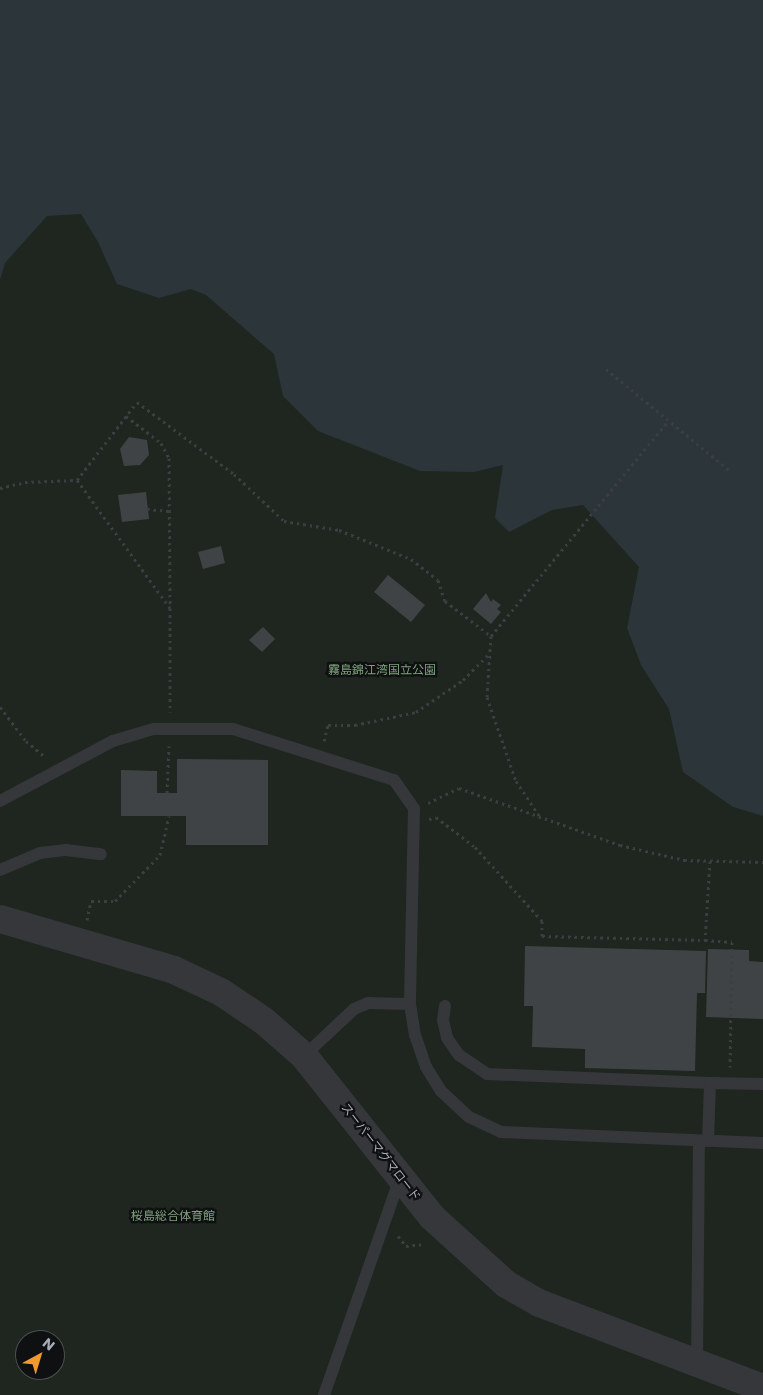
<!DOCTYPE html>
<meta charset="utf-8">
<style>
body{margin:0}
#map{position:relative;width:763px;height:1395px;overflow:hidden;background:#141516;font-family:Poppins,"Noto Sans JP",sans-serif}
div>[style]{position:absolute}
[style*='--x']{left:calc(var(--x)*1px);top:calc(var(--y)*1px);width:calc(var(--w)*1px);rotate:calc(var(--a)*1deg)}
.green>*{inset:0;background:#1e261f}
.water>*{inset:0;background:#2b353a}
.building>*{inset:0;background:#404346}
.path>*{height:3px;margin-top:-1.5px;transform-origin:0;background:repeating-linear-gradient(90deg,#3b3e42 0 2.5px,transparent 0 6.5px)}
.service>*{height:12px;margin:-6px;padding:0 6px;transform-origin:6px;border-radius:6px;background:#35373b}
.tertiary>*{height:28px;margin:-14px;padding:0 14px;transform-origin:14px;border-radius:14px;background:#35373b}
span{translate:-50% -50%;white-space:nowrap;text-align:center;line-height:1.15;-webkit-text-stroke:4.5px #0f1011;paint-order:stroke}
.park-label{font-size:12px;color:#7fa17d}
.street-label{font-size:12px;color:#a6adb6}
.north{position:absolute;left:15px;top:1330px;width:50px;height:50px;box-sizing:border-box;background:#0f1011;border:1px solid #4b4f53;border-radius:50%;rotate:39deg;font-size:14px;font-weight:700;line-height:20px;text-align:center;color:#a6adb6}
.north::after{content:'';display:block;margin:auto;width:18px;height:22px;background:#f09932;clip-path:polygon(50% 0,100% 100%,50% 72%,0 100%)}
</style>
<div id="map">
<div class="green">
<i style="clip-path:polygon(evenodd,0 0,763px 0,763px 1395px,0 1395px,0 0,25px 1340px,55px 1340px,55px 1370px,25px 1370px,25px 1340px)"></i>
</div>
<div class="water">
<i style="clip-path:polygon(0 0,763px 0,763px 816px,733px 807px,683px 772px,669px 709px,641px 665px,627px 628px,639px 567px,583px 505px,552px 510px,509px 532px,495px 518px,503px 465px,474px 472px,420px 471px,318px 431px,283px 396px,274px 354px,206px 295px,191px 289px,159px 298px,117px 284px,98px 242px,81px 214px,47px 216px,5px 263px,0 280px)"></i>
</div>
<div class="building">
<i style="clip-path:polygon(129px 437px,147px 440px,149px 455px,140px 465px,124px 466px,120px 449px)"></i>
<i style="clip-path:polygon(146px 492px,149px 519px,122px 522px,118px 495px)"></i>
<i style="clip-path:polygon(221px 546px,225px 563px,203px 569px,198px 552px)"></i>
<i style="clip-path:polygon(388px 575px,425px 605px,411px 622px,374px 592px)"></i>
<i style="clip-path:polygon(486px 593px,491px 602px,493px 599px,501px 605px,497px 609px,501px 612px,491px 624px,473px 609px)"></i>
<i style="clip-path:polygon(263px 627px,275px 639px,262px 652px,249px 640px)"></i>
<i style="clip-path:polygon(177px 759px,268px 760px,268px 845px,186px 845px,186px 816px,121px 816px,121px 770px,157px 771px,157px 793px,177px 793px)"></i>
<i style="clip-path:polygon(525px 946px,706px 951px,705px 993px,697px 993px,695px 1071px,585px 1068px,585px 1049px,532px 1047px,533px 1006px,524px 1006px)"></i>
<i style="clip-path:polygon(708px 949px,749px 950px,749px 961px,763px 962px,763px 1019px,706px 1017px)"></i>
</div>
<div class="path">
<i style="--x:606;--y:369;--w:159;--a:39.4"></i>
<i style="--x:126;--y:416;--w:44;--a:37.6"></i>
<i style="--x:161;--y:443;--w:17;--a:62"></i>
<i style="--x:169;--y:458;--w:150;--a:89.6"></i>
<i style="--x:77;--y:480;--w:98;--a:-52.4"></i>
<i style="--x:137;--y:402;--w:121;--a:36.6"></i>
<i style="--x:234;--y:474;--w:69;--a:43.2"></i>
<i style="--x:284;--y:521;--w:56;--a:9.3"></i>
<i style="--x:339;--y:530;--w:78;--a:21.9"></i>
<i style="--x:411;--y:559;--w:34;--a:38"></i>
<i style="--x:438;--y:580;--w:22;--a:72"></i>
<i style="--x:445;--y:601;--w:58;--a:37.3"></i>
<i style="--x:491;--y:636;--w:61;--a:93.8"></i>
<i style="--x:487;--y:697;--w:89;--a:71"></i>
<i style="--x:516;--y:781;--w:43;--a:56.3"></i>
<i style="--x:77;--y:480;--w:158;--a:54"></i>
<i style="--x:170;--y:608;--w:104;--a:90"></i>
<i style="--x:0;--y:488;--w:26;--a:-13"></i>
<i style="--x:25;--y:482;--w:52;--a:-2.2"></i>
<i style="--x:147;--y:509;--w:22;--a:5"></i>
<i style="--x:491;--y:636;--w:278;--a:-50.5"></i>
<i style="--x:0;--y:707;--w:43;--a:52.6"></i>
<i style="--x:26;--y:741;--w:26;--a:40"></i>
<i style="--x:324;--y:741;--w:16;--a:-76"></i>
<i style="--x:328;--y:725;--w:27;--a:0"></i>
<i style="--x:355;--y:725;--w:62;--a:-12"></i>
<i style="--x:416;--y:712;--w:57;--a:-34.2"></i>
<i style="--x:463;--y:680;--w:38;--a:-45"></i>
<i style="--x:167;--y:793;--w:47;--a:-87.6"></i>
<i style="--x:428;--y:803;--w:34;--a:-26"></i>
<i style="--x:459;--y:788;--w:171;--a:19.5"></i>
<i style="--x:620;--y:845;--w:66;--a:13.2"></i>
<i style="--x:684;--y:860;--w:79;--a:1.5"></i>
<i style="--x:429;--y:819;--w:7;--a:-16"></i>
<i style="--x:436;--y:817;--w:49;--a:37.6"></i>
<i style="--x:475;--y:847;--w:100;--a:47.8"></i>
<i style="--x:542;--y:921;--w:15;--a:90"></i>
<i style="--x:542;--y:936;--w:163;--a:1.4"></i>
<i style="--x:710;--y:861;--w:79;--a:93.6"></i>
<i style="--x:705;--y:940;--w:27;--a:4"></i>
<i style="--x:732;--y:942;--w:125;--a:90.9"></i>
<i style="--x:87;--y:920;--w:19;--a:-78"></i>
<i style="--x:91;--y:901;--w:24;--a:0"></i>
<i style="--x:115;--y:901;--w:64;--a:-45.6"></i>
<i style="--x:160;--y:855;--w:40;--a:-77"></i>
<i style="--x:398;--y:1236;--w:13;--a:51"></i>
<i style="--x:406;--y:1246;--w:18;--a:-6"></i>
</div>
<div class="service">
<i style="--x:0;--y:801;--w:128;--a:-28"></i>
<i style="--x:113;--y:741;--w:42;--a:-16.7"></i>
<i style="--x:153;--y:729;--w:80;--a:0"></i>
<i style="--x:233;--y:729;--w:169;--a:17.6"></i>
<i style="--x:394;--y:780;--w:35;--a:55"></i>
<i style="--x:414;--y:809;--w:195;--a:91.2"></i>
<i style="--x:410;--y:1004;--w:31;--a:81"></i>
<i style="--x:415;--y:1035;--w:34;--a:71"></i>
<i style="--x:426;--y:1067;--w:28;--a:58"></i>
<i style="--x:441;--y:1091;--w:38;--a:43"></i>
<i style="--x:469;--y:1117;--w:35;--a:25"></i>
<i style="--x:501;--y:1132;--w:262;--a:2.4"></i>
<i style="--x:0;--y:870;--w:43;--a:-23"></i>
<i style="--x:40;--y:853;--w:26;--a:-7"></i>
<i style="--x:66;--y:850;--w:35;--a:7"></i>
<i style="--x:445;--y:1006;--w:14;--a:98"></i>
<i style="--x:443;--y:1020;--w:18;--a:77"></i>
<i style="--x:447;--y:1038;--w:21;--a:55"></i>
<i style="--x:459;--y:1055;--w:34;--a:34"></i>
<i style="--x:487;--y:1074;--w:223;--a:2.3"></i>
<i style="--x:304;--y:1056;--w:69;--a:-43.2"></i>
<i style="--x:354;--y:1009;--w:15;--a:-23"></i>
<i style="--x:368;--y:1003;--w:42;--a:1.4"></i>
<i style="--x:708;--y:1141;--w:58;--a:-88"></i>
<i style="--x:710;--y:1083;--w:53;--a:1.1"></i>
<i style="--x:697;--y:1364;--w:223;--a:-89.5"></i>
<i style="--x:324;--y:1395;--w:230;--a:-70.7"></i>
</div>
<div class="tertiary">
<i style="--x:0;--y:919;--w:181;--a:16.3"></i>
<i style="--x:174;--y:970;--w:52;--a:25.1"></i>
<i style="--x:221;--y:992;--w:52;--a:34"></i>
<i style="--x:264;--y:1021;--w:53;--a:41.2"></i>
<i style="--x:304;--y:1056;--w:206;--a:51.5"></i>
<i style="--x:432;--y:1217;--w:100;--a:42.2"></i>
<i style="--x:506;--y:1284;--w:38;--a:30"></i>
<i style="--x:539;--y:1303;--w:240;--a:20.8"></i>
</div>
<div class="park-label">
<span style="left:382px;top:670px">霧島錦江湾国立公園</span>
<span style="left:173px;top:1216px">桜島総合体育館</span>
</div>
<div class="street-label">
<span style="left:381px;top:1152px;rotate:52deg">スーパーマグマロード</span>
</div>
<div class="north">N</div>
</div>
